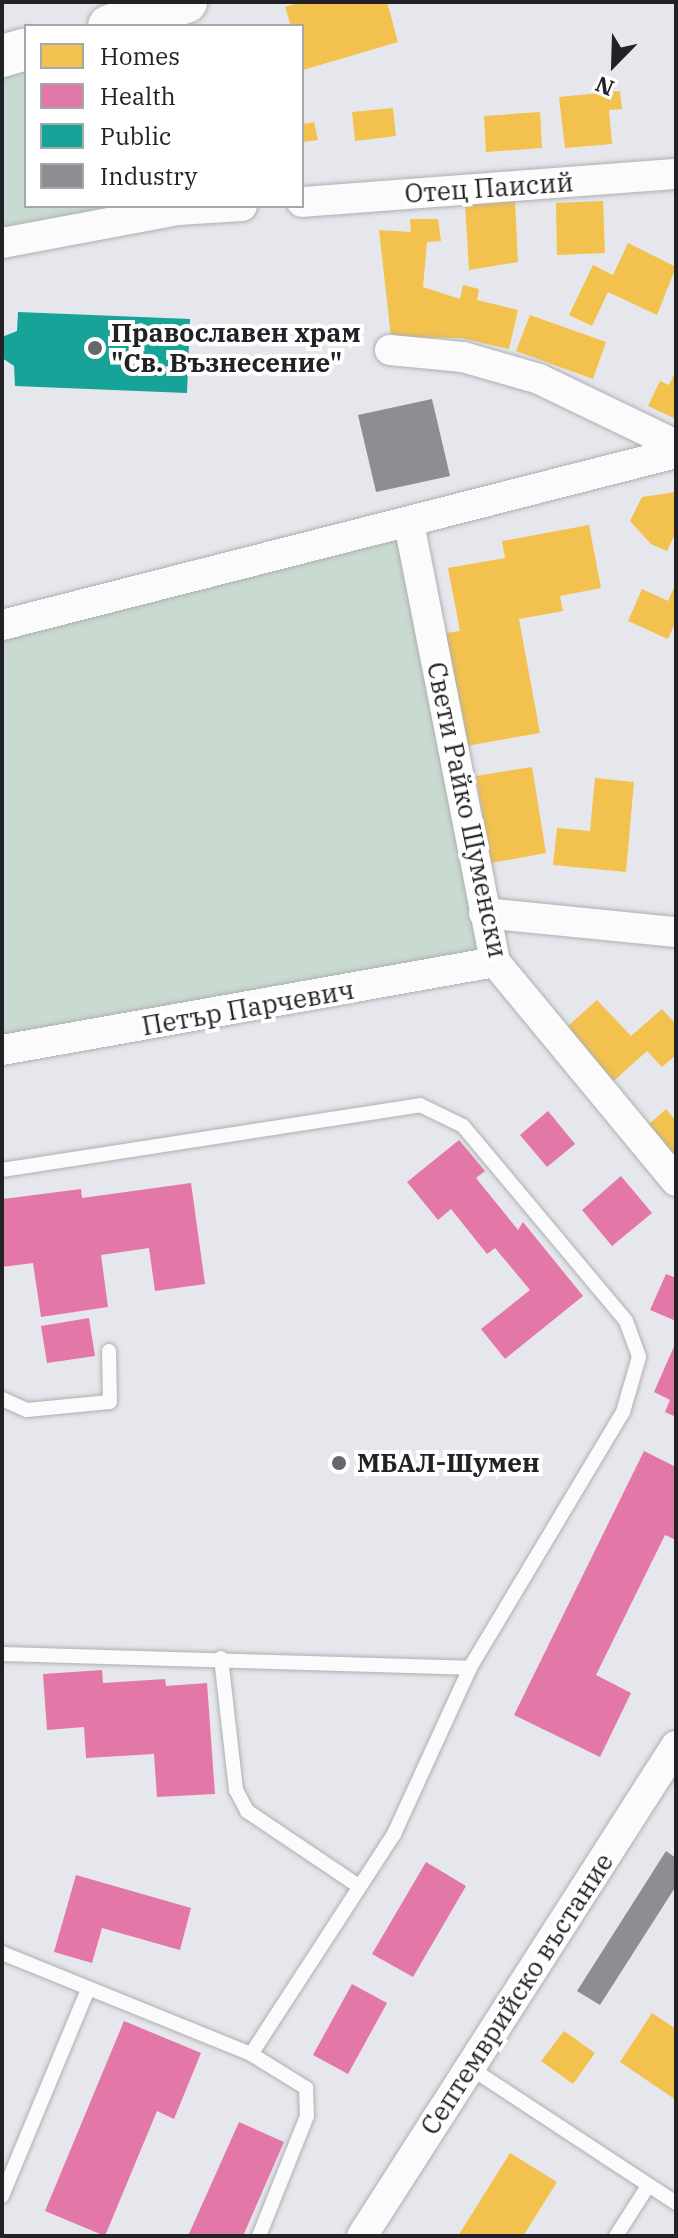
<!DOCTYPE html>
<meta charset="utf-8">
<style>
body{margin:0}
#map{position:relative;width:678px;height:2238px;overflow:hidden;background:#e6e7ec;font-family:"IBM Plex Serif",serif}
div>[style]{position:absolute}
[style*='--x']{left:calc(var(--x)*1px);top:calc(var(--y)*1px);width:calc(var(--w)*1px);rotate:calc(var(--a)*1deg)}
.green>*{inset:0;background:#c9dad0}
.homes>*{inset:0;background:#f2c14e}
.health>*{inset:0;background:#e377a8}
.public>*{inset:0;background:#17a398}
.industry>*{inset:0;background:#8d8d92}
.roads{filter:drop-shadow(0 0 2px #aeafb3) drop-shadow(0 0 2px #aeafb3)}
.lane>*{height:14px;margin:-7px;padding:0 7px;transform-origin:7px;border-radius:7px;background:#fbfbfc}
.street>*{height:30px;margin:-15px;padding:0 15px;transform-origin:15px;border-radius:15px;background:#fbfbfc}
.secondary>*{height:42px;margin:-21px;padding:0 21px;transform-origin:21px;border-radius:21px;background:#fbfbfc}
.dots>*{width:22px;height:22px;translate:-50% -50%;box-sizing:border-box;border:4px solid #fff;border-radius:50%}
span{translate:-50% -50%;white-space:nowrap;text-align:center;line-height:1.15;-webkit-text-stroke:8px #fff;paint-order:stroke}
.street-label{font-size:26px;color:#212225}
.poi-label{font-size:26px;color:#212225;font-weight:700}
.left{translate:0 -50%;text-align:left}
.frame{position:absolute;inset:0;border:4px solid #212225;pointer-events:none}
.legend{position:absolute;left:24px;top:24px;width:280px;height:184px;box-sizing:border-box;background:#fff;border:2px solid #a6a7a8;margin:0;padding:10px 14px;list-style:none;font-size:24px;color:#212225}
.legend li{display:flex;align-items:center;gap:16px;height:40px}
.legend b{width:40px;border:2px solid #a6a7a8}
.north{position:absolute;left:574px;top:24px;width:80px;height:80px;-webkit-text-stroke:6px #fff;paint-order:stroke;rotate:203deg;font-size:22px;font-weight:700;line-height:32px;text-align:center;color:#212225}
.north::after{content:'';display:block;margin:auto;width:28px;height:36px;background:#212225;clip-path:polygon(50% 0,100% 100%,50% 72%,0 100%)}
</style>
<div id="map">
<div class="green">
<i style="clip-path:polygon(26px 49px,26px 206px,177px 206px,2px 243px,2px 56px)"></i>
<i style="clip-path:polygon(409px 523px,495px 962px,2px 1050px,2px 625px)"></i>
</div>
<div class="homes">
<i style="clip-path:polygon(301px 2px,387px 2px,398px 42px,303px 70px,302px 26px,291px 26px,285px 7px)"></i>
<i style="clip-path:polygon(620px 91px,622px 109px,609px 110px,612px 144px,565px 148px,559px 97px)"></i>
<i style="clip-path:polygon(393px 108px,396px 136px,355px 141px,352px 112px)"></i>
<i style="clip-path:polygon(540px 112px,542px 148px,486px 152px,484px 116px)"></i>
<i style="clip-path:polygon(302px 116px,305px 124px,314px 122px,318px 140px,302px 142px)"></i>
<i style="clip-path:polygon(515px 201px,518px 262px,469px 270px,465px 204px)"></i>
<i style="clip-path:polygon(603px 201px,605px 253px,557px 255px,556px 203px)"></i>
<i style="clip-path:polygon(410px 219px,438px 219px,441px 241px,427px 242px,423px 287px,460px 299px,463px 285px,479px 289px,477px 300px,518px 310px,509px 349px,461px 338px,391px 337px,379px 230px,411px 232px)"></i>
<i style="clip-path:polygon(628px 243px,676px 267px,657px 315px,608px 292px,592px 326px,569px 315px,593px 265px,613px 275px)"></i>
<i style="clip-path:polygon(530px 315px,606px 342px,593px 379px,516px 351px)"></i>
<i style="clip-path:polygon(676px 370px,676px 419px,648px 406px,660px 381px,669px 385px)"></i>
<i style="clip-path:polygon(676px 492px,676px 532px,667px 551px,651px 544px,630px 521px,642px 497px)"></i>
<i style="clip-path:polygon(589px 525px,601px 588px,560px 596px,563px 611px,519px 619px,540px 733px,460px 747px,440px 634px,460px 631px,448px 568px,505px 558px,502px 541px)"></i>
<i style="clip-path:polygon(676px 583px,676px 621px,668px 639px,628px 621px,642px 589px,668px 601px)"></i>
<i style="clip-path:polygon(532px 767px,546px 853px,491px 863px,476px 776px)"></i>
<i style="clip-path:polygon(595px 778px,634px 782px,626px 872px,553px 865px,557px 828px,590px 831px)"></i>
<i style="clip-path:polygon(597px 1000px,631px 1036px,662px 1009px,676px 1024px,676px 1055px,662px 1067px,647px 1051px,607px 1087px,559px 1034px)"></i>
<i style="clip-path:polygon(666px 1109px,676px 1121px,676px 1161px,638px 1134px)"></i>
<i style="clip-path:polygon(652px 2013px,676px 2029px,676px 2100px,620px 2062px)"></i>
<i style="clip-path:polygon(564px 2031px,595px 2053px,573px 2084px,541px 2061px)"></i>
<i style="clip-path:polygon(510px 2153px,557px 2182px,523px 2236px,458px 2236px)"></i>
</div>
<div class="health">
<i style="clip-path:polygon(548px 1111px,575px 1144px,547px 1167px,520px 1135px)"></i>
<i style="clip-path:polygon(459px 1140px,485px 1171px,476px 1178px,518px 1230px,523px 1222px,583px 1296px,505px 1359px,481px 1329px,530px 1290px,495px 1248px,487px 1254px,451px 1209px,438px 1220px,407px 1182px)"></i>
<i style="clip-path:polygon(621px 1176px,652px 1213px,612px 1246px,582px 1210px)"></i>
<i style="clip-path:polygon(191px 1183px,205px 1284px,155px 1291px,149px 1248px,101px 1255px,108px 1307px,41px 1317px,33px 1263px,2px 1267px,3px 1199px,81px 1189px,82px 1198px)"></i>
<i style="clip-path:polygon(666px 1274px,676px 1278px,676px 1321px,650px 1310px)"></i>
<i style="clip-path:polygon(89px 1318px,95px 1356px,47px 1363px,41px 1326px)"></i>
<i style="clip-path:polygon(676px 1342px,676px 1417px,665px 1412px,670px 1400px,654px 1392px)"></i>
<i style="clip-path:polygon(644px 1451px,676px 1467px,676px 1540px,665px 1535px,596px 1675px,631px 1693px,600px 1757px,514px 1715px)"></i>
<i style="clip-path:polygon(102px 1670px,103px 1683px,165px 1679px,166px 1686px,207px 1683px,215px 1794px,157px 1797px,154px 1754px,86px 1758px,84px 1727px,47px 1730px,43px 1674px)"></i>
<i style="clip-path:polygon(426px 1862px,466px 1886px,413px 1977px,372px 1954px)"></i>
<i style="clip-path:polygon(76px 1875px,191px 1908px,180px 1950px,102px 1928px,92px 1963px,54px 1952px)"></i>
<i style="clip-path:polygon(352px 1984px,387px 2003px,348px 2074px,313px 2055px)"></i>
<i style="clip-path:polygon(124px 2021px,201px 2053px,174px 2119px,157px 2111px,105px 2236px,45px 2211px)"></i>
<i style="clip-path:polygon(239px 2122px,284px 2142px,243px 2236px,188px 2236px)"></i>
</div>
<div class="public">
<i style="clip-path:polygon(18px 312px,190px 319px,187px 393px,15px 386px,14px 366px,2px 358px,2px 337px,17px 331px)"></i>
</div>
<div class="industry">
<i style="clip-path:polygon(432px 399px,450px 476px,376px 492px,358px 415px)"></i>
<i style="clip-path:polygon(666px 1851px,676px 1858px,676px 1886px,600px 2005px,577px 1991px)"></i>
</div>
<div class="roads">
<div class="lane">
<i style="--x:2;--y:1170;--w:423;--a:-8.8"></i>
<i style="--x:420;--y:1105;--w:48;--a:26"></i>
<i style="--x:463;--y:1126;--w:254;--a:50.1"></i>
<i style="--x:626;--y:1321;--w:38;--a:70"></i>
<i style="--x:639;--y:1357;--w:57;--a:106.2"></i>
<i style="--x:623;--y:1412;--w:298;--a:120.9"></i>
<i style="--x:470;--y:1668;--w:183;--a:114.6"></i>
<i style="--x:394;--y:1834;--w:262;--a:123"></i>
<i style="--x:251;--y:2054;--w:269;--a:-157.9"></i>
<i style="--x:2;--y:1399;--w:27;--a:24"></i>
<i style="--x:27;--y:1410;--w:83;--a:-5.5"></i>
<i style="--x:110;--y:1402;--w:51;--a:-91.1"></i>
<i style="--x:2;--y:1654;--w:468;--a:1.7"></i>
<i style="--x:221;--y:1658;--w:133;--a:83.5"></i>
<i style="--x:236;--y:1790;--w:24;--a:62"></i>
<i style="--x:247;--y:1811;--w:133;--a:33.9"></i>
<i style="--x:251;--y:2054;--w:65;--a:31.7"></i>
<i style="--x:306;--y:2088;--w:28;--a:88"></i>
<i style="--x:307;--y:2116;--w:129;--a:111.8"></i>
<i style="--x:469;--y:2067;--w:248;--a:33.3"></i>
<i style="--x:2;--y:2196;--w:224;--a:-67.4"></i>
<i style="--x:616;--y:2236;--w:59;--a:-57.4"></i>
</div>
<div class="street">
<i style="--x:302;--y:202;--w:375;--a:-4.3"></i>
<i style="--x:2;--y:243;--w:179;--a:-10.6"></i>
<i style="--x:178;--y:210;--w:64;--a:-3.6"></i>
<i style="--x:390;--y:350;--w:73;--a:5.5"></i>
<i style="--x:463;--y:357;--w:79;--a:16.1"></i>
<i style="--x:539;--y:379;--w:152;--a:25.7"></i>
<i style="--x:409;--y:523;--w:447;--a:78.9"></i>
<i style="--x:495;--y:962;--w:284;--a:50.4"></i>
<i style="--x:2;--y:625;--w:696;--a:-14.32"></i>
<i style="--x:484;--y:913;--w:193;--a:5.7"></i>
<i style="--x:2;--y:1050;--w:501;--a:-10.12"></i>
<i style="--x:362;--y:2236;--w:582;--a:-57.35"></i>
</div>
<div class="secondary">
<i style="--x:109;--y:26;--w:81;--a:-17.3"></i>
<i style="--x:2;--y:56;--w:25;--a:-16"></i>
</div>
</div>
<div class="dots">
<i style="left:95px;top:348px;background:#66676b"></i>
<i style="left:339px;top:1463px;background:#66676b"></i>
</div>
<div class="street-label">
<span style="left:489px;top:188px;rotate:-4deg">Отец Паисий</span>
<span style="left:467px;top:810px;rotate:78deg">Свети Райко Шуменски</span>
<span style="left:248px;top:1008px;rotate:-10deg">Петър Парчевич</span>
<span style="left:517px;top:1994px;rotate:-57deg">Септемврийско въстание</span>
</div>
<div class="poi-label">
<span class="left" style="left:111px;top:348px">Православен храм<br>"Св. Възнесение"</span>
<span class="left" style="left:357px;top:1463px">МБАЛ-Шумен</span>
</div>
<div class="frame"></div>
<ul class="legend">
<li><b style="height:22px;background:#f2c14e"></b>Homes</li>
<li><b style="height:22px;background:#e377a8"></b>Health</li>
<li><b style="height:22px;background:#17a398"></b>Public</li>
<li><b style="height:22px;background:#8d8d92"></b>Industry</li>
</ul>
<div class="north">N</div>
</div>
